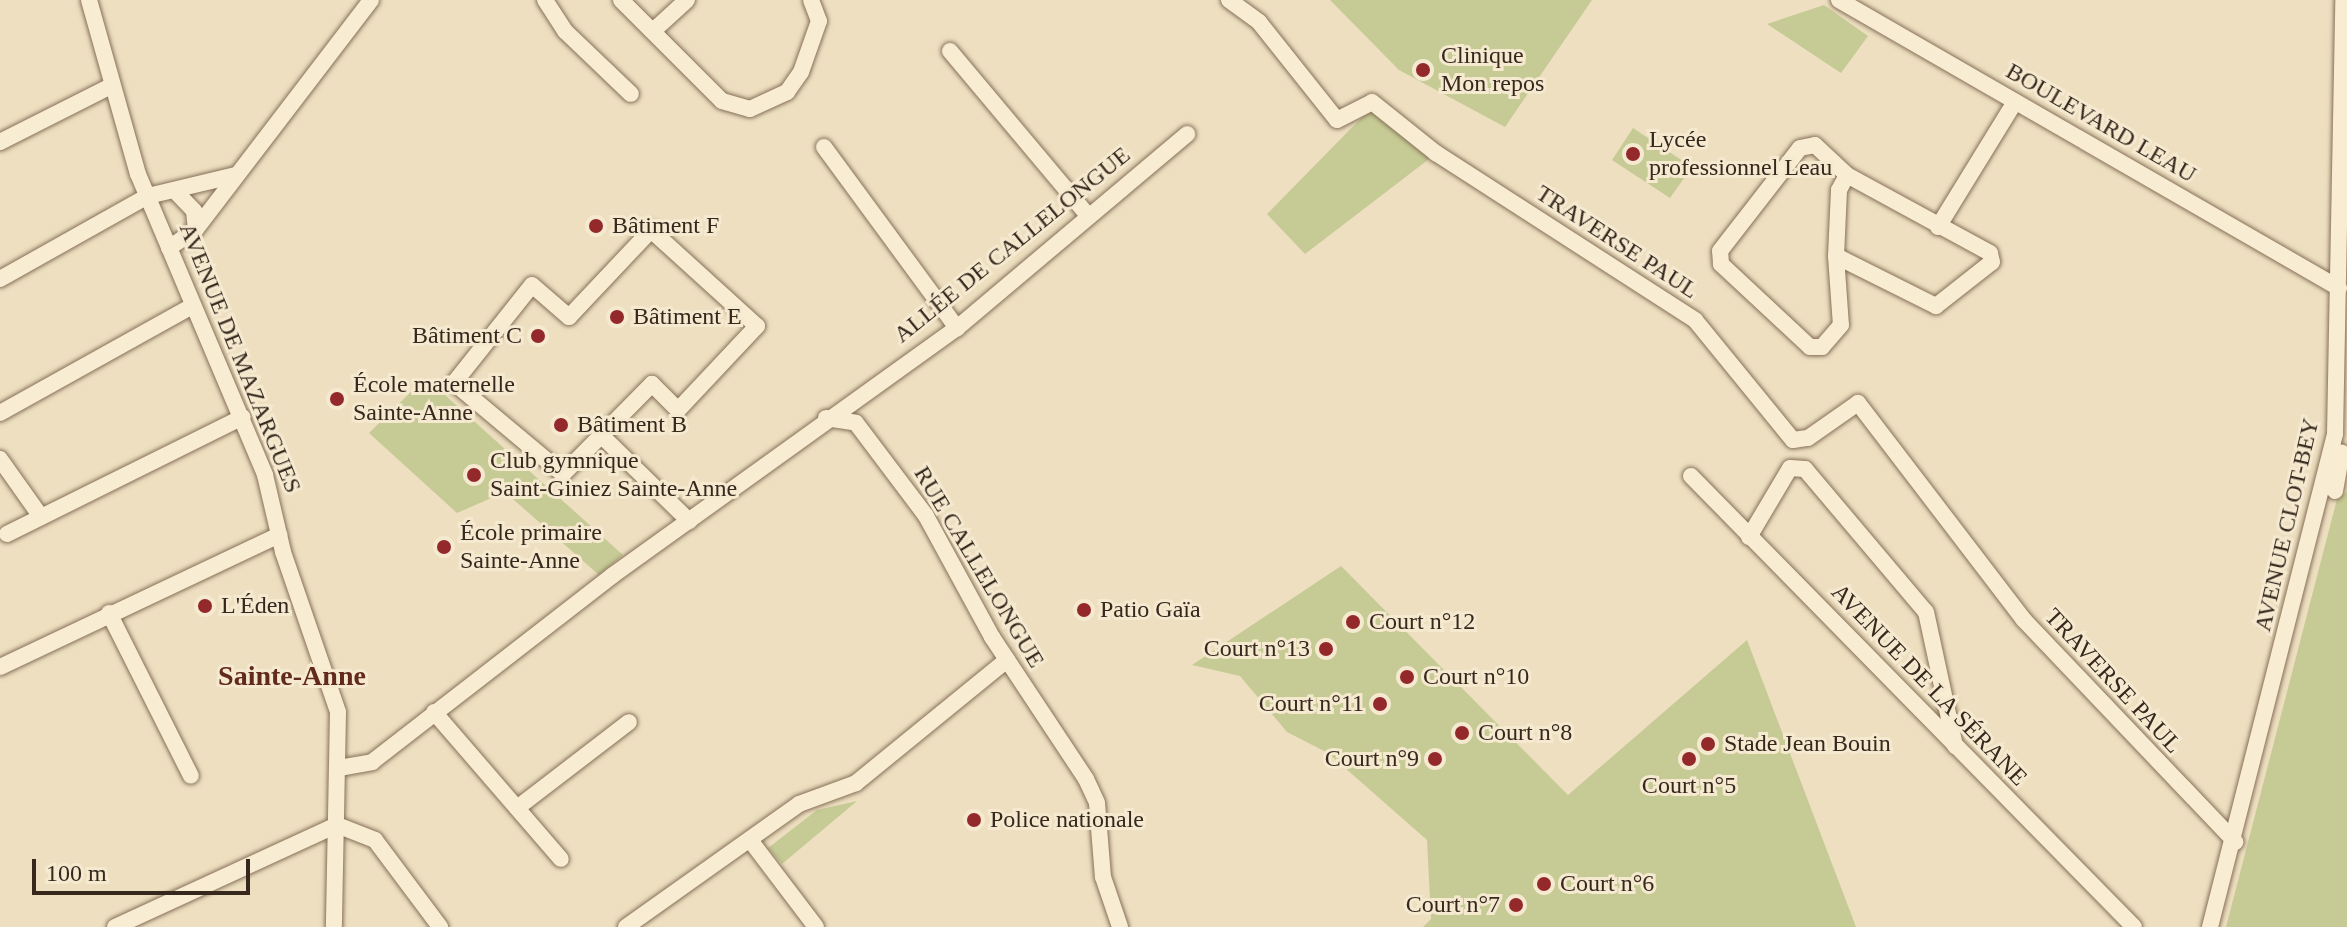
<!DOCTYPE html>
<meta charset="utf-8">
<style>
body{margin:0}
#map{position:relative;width:2347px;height:927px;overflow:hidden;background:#eddfc0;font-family:Georgia,serif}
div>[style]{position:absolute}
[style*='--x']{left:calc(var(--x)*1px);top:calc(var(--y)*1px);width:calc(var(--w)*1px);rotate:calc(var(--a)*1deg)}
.green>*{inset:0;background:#c6cb95}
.roads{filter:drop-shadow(0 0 2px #867058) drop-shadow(0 0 2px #867058)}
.minor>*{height:16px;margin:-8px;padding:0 8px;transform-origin:8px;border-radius:8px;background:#f8ecd3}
.dots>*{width:22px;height:22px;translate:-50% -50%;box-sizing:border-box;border:4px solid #f5e9d0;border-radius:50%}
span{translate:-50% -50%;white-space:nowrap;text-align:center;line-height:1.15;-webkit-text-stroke:6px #f5e9d0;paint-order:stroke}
.poi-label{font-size:24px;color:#36281d}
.left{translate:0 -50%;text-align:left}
.right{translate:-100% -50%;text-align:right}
.street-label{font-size:24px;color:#36281d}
.quarter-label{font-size:28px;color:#62291d;font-weight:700}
.scale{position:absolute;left:32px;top:859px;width:218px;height:36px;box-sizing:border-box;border:4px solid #36281d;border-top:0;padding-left:10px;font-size:24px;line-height:28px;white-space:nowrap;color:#36281d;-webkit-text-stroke:6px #f5e9d0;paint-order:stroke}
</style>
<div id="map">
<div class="green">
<i style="clip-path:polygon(1330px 0,1592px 0,1505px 127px,1399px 70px)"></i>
<i style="clip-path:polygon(1824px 5px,1868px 36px,1841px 73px,1767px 24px)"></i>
<i style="clip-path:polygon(1372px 107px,1433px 156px,1305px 254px,1267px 214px)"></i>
<i style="clip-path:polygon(1633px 128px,1692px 167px,1670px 198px,1612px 160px)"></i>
<i style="clip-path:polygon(425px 378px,426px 378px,623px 555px,599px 575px,505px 492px,457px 513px,369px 433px)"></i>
<i style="clip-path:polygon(2347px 492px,2347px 927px,2226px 927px,2337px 499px)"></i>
<i style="clip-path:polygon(1341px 566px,1568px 795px,1747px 640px,1856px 927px,1423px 927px,1431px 919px,1427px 840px,1328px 753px,1287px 732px,1240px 676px,1192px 665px)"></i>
<i style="clip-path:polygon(857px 801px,782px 864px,768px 848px,817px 810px)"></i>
</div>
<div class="roads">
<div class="minor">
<i style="--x:89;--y:0;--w:181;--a:74.3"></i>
<i style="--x:138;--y:174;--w:327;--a:67.1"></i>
<i style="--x:265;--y:475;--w:79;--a:76.8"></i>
<i style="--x:283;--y:552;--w:169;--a:71"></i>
<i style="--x:338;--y:712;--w:215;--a:91.1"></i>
<i style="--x:545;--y:0;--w:37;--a:57"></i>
<i style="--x:565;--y:31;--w:91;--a:43.7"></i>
<i style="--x:621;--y:0;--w:143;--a:45"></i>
<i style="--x:722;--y:101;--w:29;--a:16"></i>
<i style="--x:750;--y:109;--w:41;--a:-24.7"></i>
<i style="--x:787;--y:92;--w:24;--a:-55"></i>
<i style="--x:801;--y:72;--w:54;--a:-70.6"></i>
<i style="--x:819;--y:21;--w:22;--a:-111"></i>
<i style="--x:1229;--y:0;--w:37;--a:36"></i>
<i style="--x:1259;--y:22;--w:125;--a:51.5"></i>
<i style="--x:1337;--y:120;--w:39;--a:-27"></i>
<i style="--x:1372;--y:102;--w:82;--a:38.6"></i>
<i style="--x:1436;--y:153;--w:308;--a:32.8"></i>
<i style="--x:1695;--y:320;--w:155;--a:50.8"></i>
<i style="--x:1793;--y:440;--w:15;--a:-8"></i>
<i style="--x:1808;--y:438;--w:61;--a:-35"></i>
<i style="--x:1858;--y:403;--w:272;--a:52.6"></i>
<i style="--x:2023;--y:619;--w:308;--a:46.4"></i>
<i style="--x:1839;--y:0;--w:577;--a:29.94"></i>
<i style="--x:653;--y:31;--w:46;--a:-42.4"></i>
<i style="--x:950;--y:51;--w:213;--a:50"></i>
<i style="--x:0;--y:142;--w:124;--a:-26.8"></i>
<i style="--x:824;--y:147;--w:225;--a:53.7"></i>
<i style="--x:175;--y:191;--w:28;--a:46"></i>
<i style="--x:194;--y:211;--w:18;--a:84"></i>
<i style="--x:1938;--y:227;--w:147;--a:-58.4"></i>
<i style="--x:651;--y:230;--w:143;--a:42.2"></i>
<i style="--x:757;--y:326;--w:115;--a:133.2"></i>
<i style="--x:678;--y:410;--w:37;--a:-135"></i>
<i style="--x:652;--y:384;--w:127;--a:134.7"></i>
<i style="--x:563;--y:474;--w:142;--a:-140.1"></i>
<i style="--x:454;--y:383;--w:125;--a:-51.5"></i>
<i style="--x:532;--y:285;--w:49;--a:40.9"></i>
<i style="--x:569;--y:317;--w:120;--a:-46.7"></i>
<i style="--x:169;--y:248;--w:33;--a:-35"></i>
<i style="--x:196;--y:229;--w:288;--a:-52.6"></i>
<i style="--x:1836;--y:256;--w:112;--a:26.6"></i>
<i style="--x:1936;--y:306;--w:71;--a:-38.2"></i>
<i style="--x:1992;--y:262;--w:9;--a:-103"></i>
<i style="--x:1990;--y:253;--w:163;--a:-151.4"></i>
<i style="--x:1847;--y:175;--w:17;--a:118"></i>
<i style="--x:1839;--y:190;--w:66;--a:92.6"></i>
<i style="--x:1836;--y:256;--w:69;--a:85.9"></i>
<i style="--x:1841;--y:325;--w:29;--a:131"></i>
<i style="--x:1822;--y:347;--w:12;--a:180"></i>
<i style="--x:1810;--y:347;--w:122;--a:-137"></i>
<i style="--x:1721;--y:264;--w:13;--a:-94"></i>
<i style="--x:1720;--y:251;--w:130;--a:-52.2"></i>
<i style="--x:1800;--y:148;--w:15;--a:-11"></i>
<i style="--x:1815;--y:145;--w:44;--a:43.2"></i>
<i style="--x:0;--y:279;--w:170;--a:-29.3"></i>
<i style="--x:148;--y:196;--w:90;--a:-13.4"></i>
<i style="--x:0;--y:413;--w:220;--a:-29.1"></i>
<i style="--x:826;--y:418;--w:30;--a:9"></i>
<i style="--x:856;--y:423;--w:116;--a:53"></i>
<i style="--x:926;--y:516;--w:138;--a:61.4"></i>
<i style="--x:992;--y:637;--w:170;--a:56.5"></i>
<i style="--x:1086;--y:779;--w:26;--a:65"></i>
<i style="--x:1097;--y:803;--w:74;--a:85.4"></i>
<i style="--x:1103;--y:877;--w:53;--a:71.2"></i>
<i style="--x:602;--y:436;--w:122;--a:44.3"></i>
<i style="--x:0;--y:459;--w:71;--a:54.7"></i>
<i style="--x:1691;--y:476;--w:632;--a:45.51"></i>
<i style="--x:2335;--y:491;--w:39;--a:-80"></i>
<i style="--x:7;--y:534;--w:263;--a:-26.4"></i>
<i style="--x:1749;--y:537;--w:80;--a:-59.3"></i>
<i style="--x:1790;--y:468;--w:15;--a:4"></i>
<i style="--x:1805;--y:469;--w:187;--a:49.8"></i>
<i style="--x:1926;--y:612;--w:137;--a:77.8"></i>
<i style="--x:109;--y:613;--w:182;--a:63.3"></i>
<i style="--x:0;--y:667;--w:309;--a:-25.3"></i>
<i style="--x:434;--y:712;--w:194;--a:49.2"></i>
<i style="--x:339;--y:768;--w:34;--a:-10"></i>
<i style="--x:372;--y:762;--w:305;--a:-37.8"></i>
<i style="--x:613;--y:575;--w:423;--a:-35.7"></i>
<i style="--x:957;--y:328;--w:301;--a:-40.1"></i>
<i style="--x:517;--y:808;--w:141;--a:-37.5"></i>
<i style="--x:750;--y:840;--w:109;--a:52.8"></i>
<i style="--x:115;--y:927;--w:244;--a:-24.7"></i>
<i style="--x:337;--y:825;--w:41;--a:21.5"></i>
<i style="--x:375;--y:840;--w:109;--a:53.2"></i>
<i style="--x:626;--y:927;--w:212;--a:-35.4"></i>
<i style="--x:799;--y:804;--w:61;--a:-20.2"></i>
<i style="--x:856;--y:783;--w:195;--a:-39.2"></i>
<i style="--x:2210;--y:927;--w:509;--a:-75.77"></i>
<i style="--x:2335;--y:434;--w:434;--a:-88.9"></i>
</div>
</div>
<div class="dots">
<i style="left:1423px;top:70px;background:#94292c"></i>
<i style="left:1633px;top:154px;background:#94292c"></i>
<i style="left:596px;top:226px;background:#94292c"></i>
<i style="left:617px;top:317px;background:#94292c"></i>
<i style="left:538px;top:336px;background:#94292c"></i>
<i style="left:337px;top:399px;background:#94292c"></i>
<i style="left:561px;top:425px;background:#94292c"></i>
<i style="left:474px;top:475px;background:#94292c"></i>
<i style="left:444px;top:547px;background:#94292c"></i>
<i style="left:205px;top:606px;background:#94292c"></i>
<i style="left:1084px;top:610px;background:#94292c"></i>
<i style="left:1353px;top:622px;background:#94292c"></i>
<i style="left:1326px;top:649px;background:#94292c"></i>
<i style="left:1407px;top:677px;background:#94292c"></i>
<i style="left:1380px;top:704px;background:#94292c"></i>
<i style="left:1462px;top:733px;background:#94292c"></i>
<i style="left:1708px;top:744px;background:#94292c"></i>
<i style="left:1435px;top:759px;background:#94292c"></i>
<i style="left:1689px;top:759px;background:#94292c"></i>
<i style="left:974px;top:820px;background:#94292c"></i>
<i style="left:1544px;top:884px;background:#94292c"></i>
<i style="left:1516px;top:905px;background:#94292c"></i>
</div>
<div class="poi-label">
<span class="left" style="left:1441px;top:70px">Clinique<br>Mon repos</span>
<span class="left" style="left:1649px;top:154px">Lycée<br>professionnel Leau</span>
<span class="left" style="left:612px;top:226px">Bâtiment F</span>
<span class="left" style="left:633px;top:317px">Bâtiment E</span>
<span class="right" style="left:522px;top:336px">Bâtiment C</span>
<span class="left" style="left:353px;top:399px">École maternelle<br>Sainte-Anne</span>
<span class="left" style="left:577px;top:425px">Bâtiment B</span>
<span class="left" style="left:490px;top:475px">Club gymnique<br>Saint-Giniez Sainte-Anne</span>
<span class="left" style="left:460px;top:547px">École primaire<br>Sainte-Anne</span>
<span class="left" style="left:221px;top:606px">L'Éden</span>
<span class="left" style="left:1100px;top:610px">Patio Gaïa</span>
<span class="left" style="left:1369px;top:622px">Court n°12</span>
<span class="right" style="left:1310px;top:649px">Court n°13</span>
<span class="left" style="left:1423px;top:677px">Court n°10</span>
<span class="right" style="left:1364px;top:704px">Court n°11</span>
<span class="left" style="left:1478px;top:733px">Court n°8</span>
<span class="left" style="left:1724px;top:744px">Stade Jean Bouin</span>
<span class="right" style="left:1419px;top:759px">Court n°9</span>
<span style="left:1689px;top:786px">Court n°5</span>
<span class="left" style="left:990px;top:820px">Police nationale</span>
<span class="left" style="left:1560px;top:884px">Court n°6</span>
<span class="right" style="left:1500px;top:905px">Court n°7</span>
</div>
<div class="street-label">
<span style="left:2101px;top:123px;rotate:30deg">BOULEVARD LEAU</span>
<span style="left:1617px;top:242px;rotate:33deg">TRAVERSE PAUL</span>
<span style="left:1012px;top:245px;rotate:-39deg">ALLÉE DE CALLELONGUE</span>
<span style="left:240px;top:358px;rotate:68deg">AVENUE DE MAZARGUES</span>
<span style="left:2287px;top:525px;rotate:-77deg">AVENUE CLOT-BEY</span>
<span style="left:979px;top:567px;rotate:59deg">RUE CALLELONGUE</span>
<span style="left:2113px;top:681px;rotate:47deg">TRAVERSE PAUL</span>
<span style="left:1929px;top:685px;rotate:46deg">AVENUE DE LA SÉRANE</span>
</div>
<div class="quarter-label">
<span style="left:292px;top:676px">Sainte-Anne</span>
</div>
<div class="scale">100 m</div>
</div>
